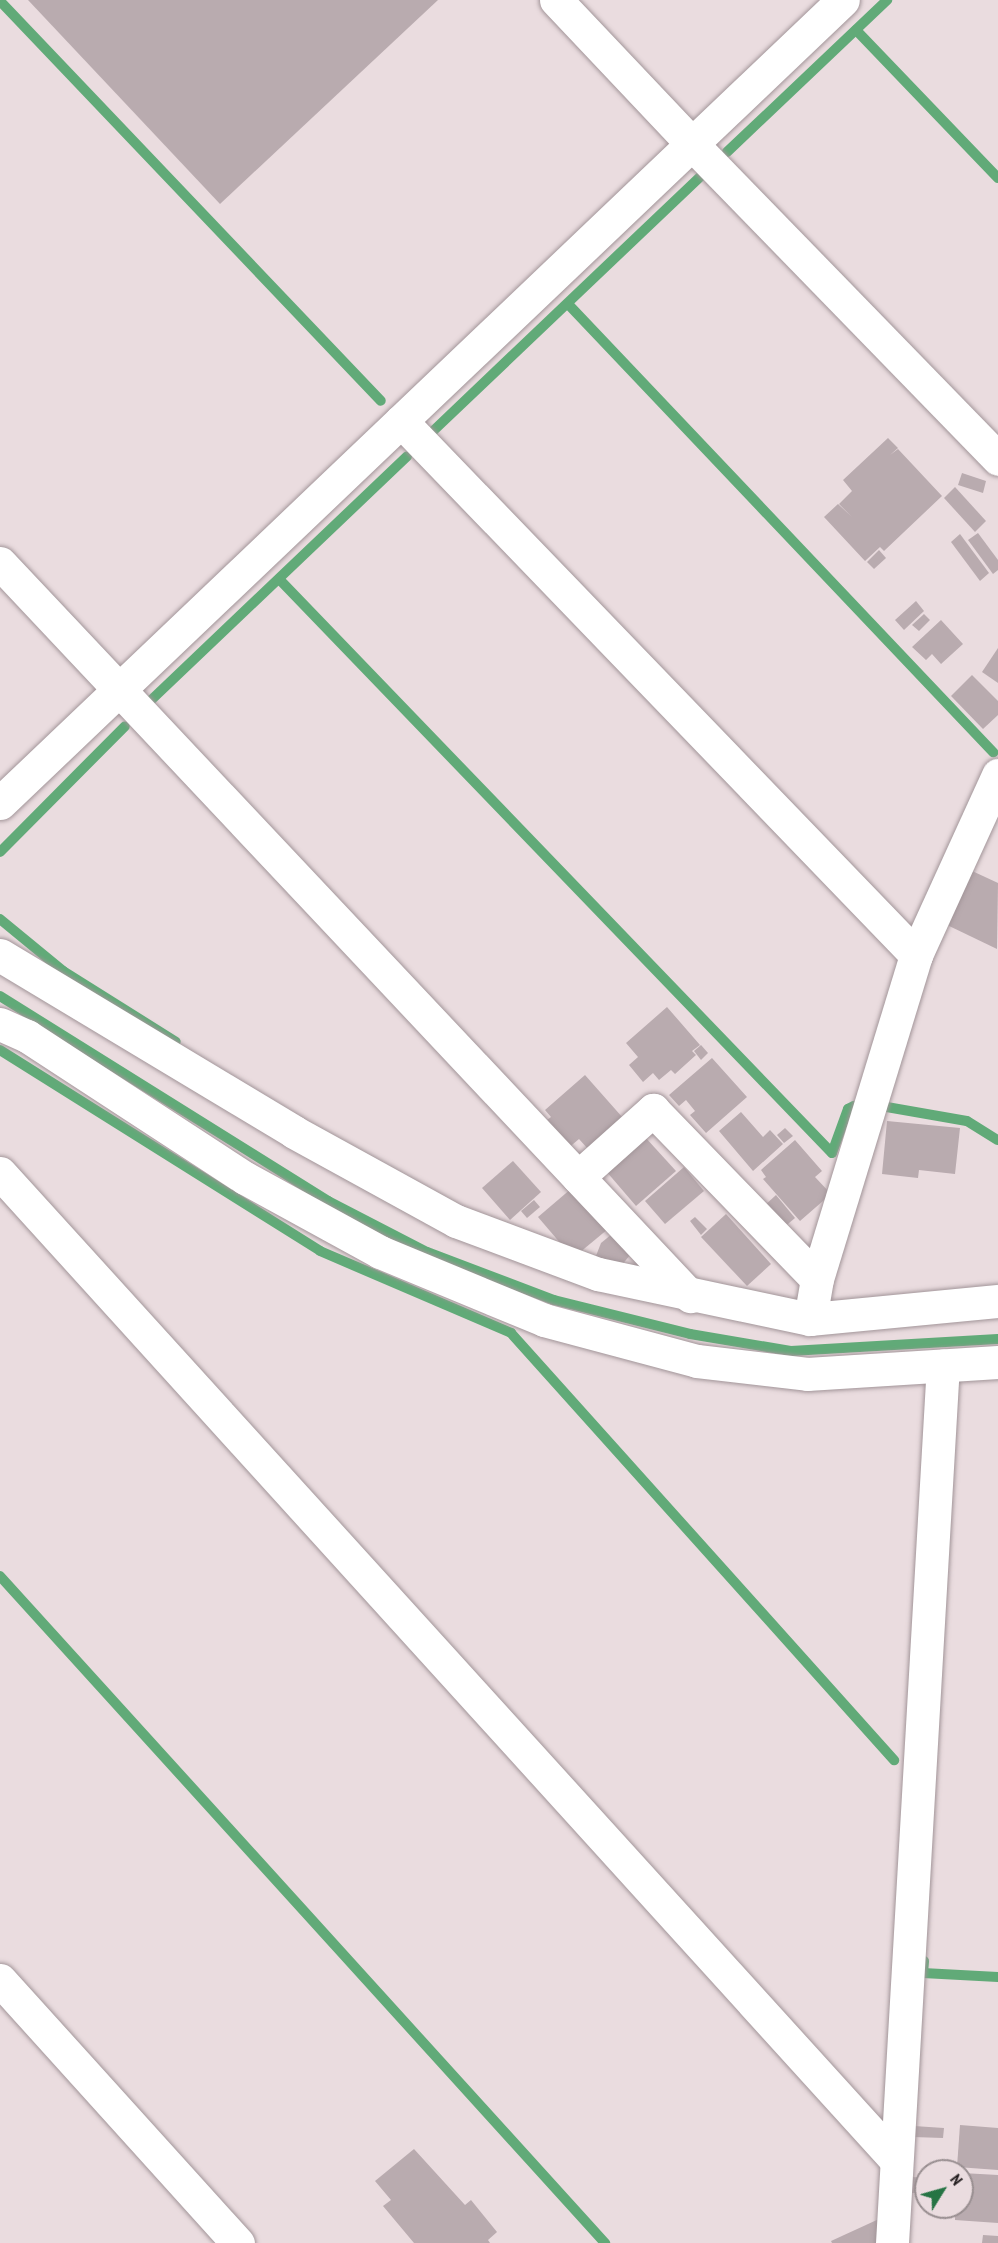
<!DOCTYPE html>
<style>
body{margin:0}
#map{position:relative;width:998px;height:2243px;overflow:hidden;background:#eadcdf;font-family:"PT Sans Narrow",sans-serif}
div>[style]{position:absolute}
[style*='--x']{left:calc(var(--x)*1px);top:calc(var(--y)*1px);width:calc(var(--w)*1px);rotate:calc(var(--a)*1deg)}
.stream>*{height:10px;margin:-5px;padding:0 5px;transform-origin:5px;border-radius:5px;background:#61aa78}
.building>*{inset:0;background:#b9abaf}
.roads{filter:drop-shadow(0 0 2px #a29599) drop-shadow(0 0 2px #a29599)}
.street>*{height:33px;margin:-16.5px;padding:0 16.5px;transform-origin:16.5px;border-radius:16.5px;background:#fff}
.secondary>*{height:33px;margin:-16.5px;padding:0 16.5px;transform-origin:16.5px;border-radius:16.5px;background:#fff}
span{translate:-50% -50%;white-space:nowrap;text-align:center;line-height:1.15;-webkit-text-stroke:4.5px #eadcdf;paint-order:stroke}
.north{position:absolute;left:914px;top:2159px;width:60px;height:60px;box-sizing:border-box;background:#eadcdf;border:2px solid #988e90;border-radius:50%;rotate:53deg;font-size:16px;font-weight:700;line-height:24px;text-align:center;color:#1e191a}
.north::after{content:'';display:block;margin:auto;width:21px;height:27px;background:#267444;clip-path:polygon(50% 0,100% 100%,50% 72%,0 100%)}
</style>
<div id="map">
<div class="stream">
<i style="--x:0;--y:1;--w:552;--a:46.39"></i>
<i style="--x:856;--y:30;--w:205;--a:46.2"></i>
<i style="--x:727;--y:152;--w:221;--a:-43.5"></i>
<i style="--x:568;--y:304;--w:618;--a:46.51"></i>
<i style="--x:431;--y:433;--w:373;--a:-43.6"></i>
<i style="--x:279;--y:579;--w:797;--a:46.07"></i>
<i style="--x:832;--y:1153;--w:47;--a:-70"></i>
<i style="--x:848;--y:1109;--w:7;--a:-27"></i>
<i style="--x:147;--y:704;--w:359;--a:-43.6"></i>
<i style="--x:0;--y:852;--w:177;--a:-45.2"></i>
<i style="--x:0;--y:919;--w:82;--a:39.5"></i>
<i style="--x:63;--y:971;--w:133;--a:32.1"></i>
<i style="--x:0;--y:996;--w:387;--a:32"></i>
<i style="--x:328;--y:1201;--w:111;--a:27.3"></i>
<i style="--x:427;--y:1252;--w:136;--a:20.7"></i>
<i style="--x:554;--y:1300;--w:140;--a:14"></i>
<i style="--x:690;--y:1334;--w:102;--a:9.6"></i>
<i style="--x:791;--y:1351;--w:207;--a:-3.3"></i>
<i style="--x:0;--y:1050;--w:378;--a:32.1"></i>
<i style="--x:320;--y:1251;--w:208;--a:23.2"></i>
<i style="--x:511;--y:1333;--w:574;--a:48.11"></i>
<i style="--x:881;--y:1106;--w:87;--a:9.9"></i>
<i style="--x:967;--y:1121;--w:36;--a:32"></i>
<i style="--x:0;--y:1576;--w:901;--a:47.79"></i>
<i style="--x:924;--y:1961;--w:12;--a:95"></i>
<i style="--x:923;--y:1973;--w:75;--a:3.1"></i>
</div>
<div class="building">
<i style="clip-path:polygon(28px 0,438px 0,220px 204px)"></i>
<i style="clip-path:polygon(888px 438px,898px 448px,890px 455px,898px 449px,942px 496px,884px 551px,880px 547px,865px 561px,824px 517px,838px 504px,852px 517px,839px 504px,852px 491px,843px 480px)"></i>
<i style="clip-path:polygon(962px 473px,986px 481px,983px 493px,958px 485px)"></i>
<i style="clip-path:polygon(955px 487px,986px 521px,975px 532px,944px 498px)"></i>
<i style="clip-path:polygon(978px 533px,998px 560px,998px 570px,993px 574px,968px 540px)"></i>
<i style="clip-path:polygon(960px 534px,989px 573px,980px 581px,951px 542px)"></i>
<i style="clip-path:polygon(879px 550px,886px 558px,874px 569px,867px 562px)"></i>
<i style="clip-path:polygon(916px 601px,924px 611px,904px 630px,895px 620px)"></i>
<i style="clip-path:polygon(924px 614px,930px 620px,919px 631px,912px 625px)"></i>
<i style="clip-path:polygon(941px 620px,963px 644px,941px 664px,932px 654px,926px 660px,912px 647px)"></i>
<i style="clip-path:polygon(998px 648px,998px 683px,982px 672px)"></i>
<i style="clip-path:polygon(972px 675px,998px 701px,998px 715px,983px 729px,951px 696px)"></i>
<i style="clip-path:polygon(970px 870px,998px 883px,997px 949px,945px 924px)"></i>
<i style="clip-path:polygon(667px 1007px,700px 1045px,692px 1051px,696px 1055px,675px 1074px,671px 1070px,659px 1080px,653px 1073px,643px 1082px,629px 1065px,638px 1057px,626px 1043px)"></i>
<i style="clip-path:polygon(701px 1045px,708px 1053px,701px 1060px,694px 1051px)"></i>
<i style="clip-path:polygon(712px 1058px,747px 1097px,706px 1133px,690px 1115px,695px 1111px,686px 1100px,679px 1106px,669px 1095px)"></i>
<i style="clip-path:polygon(585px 1075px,623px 1118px,588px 1149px,579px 1139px,566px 1150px,543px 1123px,551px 1117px,545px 1110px)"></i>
<i style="clip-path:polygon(741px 1112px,763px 1137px,770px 1130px,783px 1144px,753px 1171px,719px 1131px)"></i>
<i style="clip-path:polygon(887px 1121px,960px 1128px,955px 1174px,919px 1170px,918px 1178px,882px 1174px)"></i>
<i style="clip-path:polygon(785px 1128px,793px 1136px,784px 1143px,777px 1135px)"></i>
<i style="clip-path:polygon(645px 1137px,676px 1171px,636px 1206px,606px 1171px)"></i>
<i style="clip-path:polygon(795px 1140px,822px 1171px,815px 1177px,831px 1194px,800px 1221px,763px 1179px,766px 1177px,761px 1170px)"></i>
<i style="clip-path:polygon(513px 1161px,541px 1192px,510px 1220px,482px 1188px)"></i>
<i style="clip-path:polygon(684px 1167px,704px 1191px,665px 1224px,645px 1201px)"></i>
<i style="clip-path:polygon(572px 1188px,608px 1229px,573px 1258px,538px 1217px)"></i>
<i style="clip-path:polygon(776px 1195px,795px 1218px,782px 1229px,763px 1207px)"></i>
<i style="clip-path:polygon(534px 1200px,540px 1207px,527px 1218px,521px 1211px)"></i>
<i style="clip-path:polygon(726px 1214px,771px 1264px,747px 1286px,701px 1237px)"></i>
<i style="clip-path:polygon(695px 1217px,707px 1229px,701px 1235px,690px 1221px)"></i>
<i style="clip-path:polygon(612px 1234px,630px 1255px,617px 1271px,594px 1261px,601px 1243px)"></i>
<i style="clip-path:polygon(960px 2125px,998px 2128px,998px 2170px,957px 2167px)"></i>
<i style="clip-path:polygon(914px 2126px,944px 2128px,943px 2138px,913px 2137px)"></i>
<i style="clip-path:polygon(414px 2149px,465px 2205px,471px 2200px,497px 2232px,488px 2240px,490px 2243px,414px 2243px,383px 2206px,391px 2200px,375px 2181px)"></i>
<i style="clip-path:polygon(962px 2173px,998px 2175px,998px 2223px,955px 2220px,955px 2207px,962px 2207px)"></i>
<i style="clip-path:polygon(912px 2177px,926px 2178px,926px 2193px,911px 2193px)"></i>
<i style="clip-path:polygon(879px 2219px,877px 2243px,832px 2243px,831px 2241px)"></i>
<i style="clip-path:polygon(983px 2235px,998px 2236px,998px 2243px,982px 2243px)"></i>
</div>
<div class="roads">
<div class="street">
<i style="--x:692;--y:144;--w:439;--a:45.8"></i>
<i style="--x:401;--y:421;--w:742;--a:46.04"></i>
<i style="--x:0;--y:563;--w:1007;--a:46.73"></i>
<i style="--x:0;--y:955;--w:343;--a:31"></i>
<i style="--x:294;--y:1132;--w:185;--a:28.8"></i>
<i style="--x:456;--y:1221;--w:152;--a:20.5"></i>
<i style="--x:598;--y:1274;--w:217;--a:12"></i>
<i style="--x:810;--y:1319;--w:189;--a:-5.5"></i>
<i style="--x:0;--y:1024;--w:30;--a:24"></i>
<i style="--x:27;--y:1036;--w:260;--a:33.1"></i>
<i style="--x:245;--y:1178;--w:154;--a:28.7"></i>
<i style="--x:380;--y:1252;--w:178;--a:22.5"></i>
<i style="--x:544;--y:1320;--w:158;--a:15"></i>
<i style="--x:697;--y:1361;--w:111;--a:6.7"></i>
<i style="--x:807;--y:1374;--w:191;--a:-3.6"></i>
<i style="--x:0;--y:1173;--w:1330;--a:47.77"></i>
<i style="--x:578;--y:1177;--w:101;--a:-41.8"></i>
<i style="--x:653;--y:1110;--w:235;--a:45.9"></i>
<i style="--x:810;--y:1319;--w:41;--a:-80.1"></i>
<i style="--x:817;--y:1279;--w:339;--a:-73"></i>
<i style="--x:916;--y:955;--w:198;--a:-65.5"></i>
<i style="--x:0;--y:1980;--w:355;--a:47.9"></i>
<i style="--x:892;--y:2243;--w:879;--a:-86.68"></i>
</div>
<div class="secondary">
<i style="--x:556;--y:0;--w:198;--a:46.6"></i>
<i style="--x:0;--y:803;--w:1164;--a:-43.61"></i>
</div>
</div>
<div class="north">N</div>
</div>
